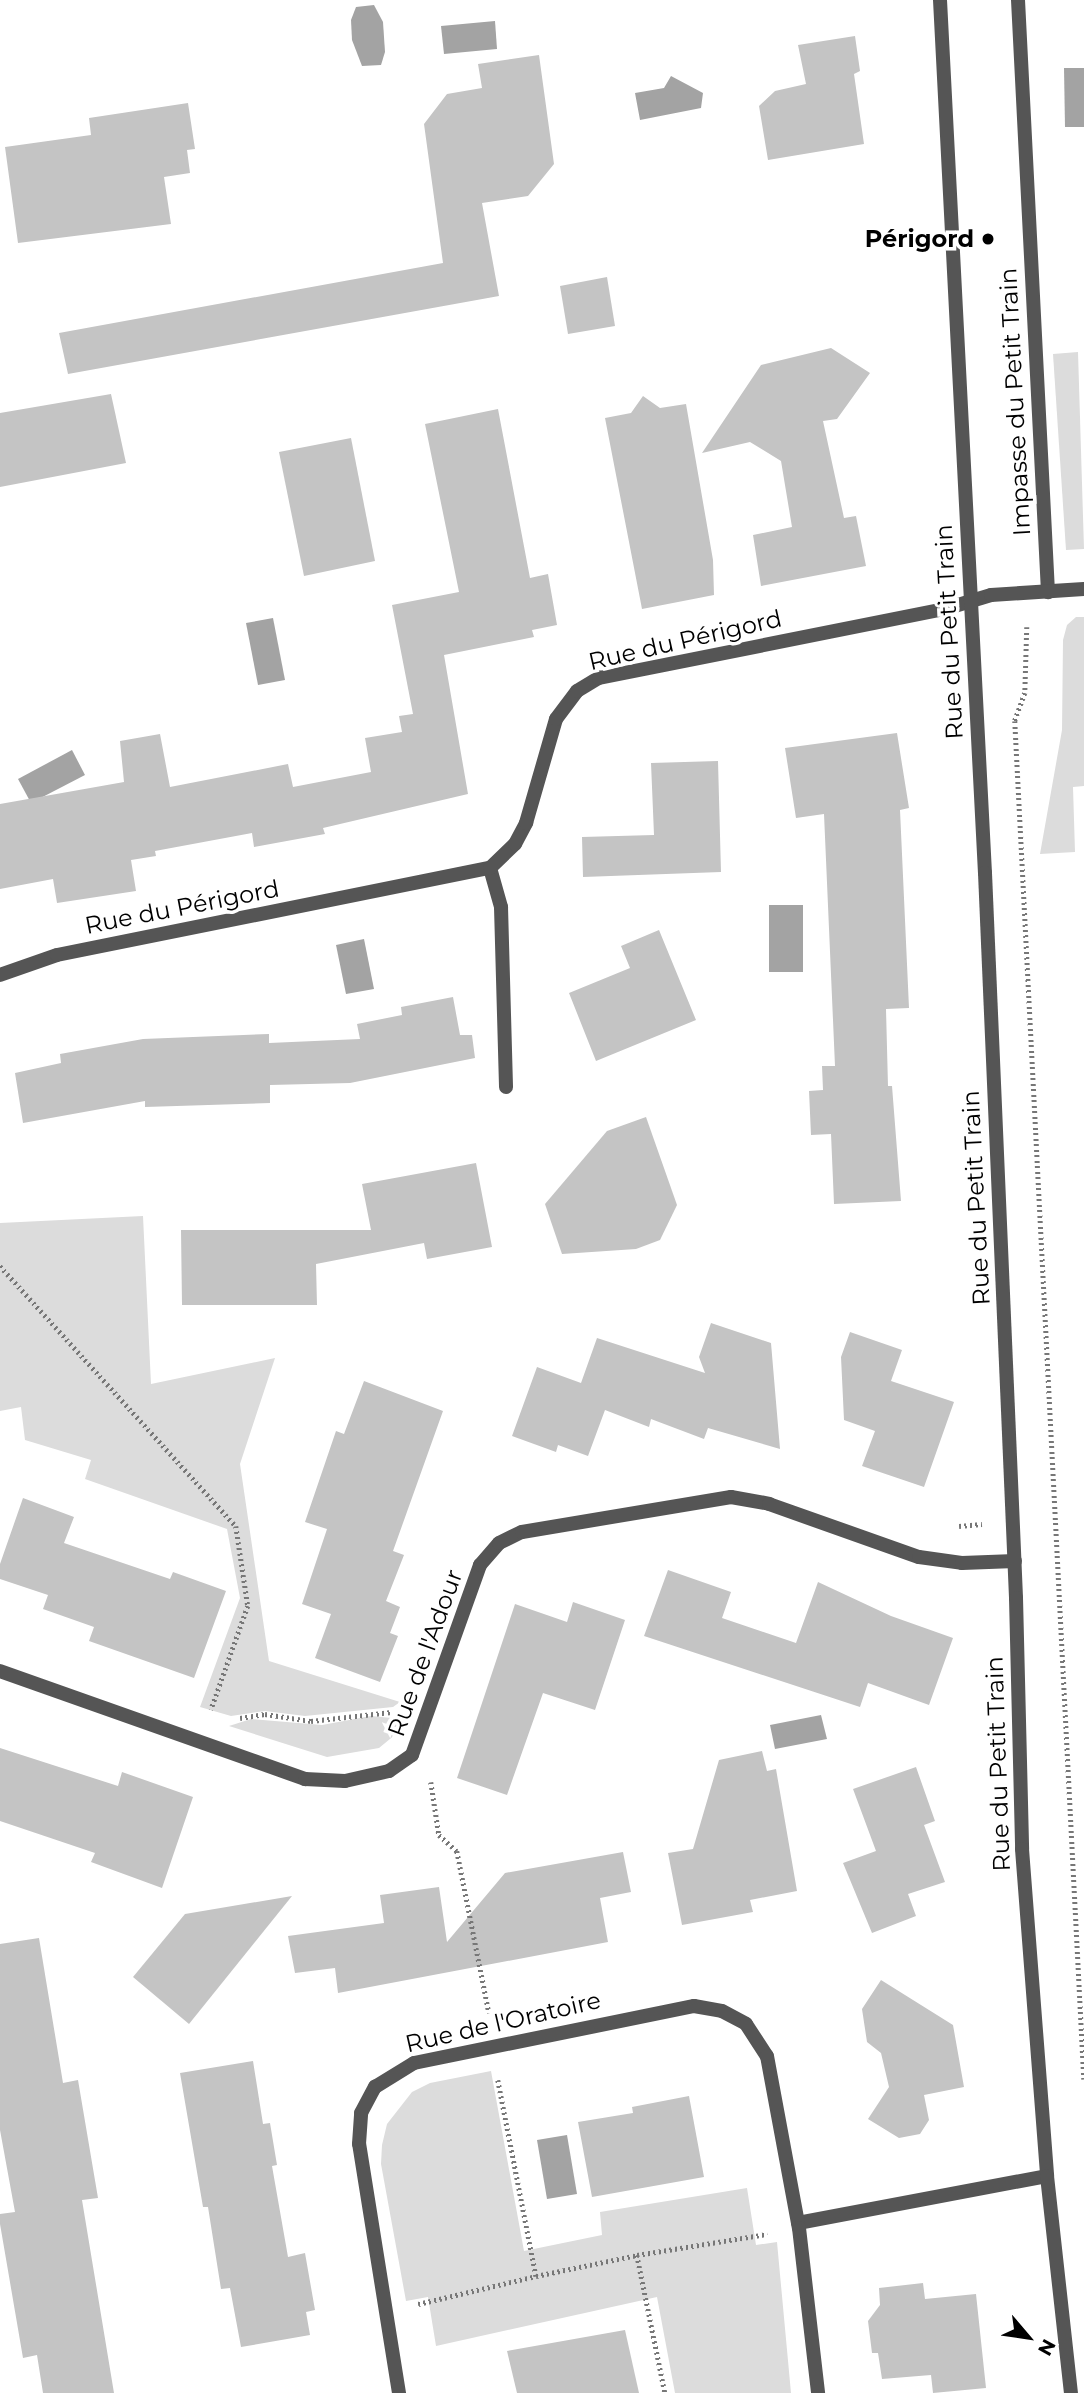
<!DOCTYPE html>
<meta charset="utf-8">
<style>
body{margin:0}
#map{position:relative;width:1084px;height:2393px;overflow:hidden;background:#fff;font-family:Montserrat,sans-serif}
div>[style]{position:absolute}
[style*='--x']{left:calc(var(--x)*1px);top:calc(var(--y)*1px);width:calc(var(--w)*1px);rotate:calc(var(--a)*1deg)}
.green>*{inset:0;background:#dcdcdc}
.water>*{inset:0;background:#a3a3a3}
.building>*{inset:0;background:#c4c4c4}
.path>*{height:4.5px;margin-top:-2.25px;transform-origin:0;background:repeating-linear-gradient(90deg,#777 0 2px,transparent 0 5.5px)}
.service>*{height:14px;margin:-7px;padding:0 7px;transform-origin:7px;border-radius:7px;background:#555}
.minor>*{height:14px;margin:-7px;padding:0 7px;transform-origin:7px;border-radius:7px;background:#555}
.tertiary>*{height:14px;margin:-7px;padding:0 7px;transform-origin:7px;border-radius:7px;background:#555}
.dots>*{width:19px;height:19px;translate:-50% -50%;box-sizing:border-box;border:4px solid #fff;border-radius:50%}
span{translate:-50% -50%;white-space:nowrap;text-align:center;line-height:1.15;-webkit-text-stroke:7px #fff;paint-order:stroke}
.poi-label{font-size:24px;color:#000;font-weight:700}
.right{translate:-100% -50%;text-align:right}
.street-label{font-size:24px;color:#000}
.north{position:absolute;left:993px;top:2302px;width:70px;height:70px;-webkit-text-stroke:5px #fff;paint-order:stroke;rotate:119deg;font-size:19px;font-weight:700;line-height:28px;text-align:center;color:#000}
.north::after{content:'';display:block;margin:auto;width:24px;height:32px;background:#000;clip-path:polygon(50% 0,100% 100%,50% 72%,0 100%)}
</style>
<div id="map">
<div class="green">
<i style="clip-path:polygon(1078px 352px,1084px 549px,1066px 550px,1053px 354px)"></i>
<i style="clip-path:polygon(1076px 617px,1084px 617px,1084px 786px,1073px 787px,1075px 852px,1040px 854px,1062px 730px,1063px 640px,1067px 625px)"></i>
<i style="clip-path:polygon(143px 1216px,151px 1384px,275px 1358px,240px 1464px,269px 1661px,400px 1702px,393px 1707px,305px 1716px,265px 1711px,231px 1716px,200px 1707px,240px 1598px,227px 1529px,85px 1479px,91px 1460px,25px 1440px,21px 1407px,0 1411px,0 1223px)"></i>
<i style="clip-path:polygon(371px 1716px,402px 1719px,396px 1734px,379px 1748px,327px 1757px,229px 1726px,251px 1719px,322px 1725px)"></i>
<i style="clip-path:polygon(491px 2071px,524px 2251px,602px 2235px,600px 2212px,747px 2188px,756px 2245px,777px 2242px,791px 2393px,675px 2393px,657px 2297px,436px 2346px,428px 2297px,406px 2301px,381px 2164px,382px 2145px,387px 2124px,412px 2092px,430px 2083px)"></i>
</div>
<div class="water">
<i style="clip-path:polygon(374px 5px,383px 22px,385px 52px,381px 65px,362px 66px,352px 40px,351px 20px,356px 7px)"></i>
<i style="clip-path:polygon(495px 21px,497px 49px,444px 54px,441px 26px)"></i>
<i style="clip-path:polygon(1064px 68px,1084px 68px,1084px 127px,1065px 127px)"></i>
<i style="clip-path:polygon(671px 76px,703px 93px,701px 108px,640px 120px,635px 93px,664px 88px)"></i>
<i style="clip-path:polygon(273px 618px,285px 680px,258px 685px,246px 623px)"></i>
<i style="clip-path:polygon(72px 750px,85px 775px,31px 803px,18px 779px)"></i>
<i style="clip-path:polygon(769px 905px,803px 905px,803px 972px,769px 972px)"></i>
<i style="clip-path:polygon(364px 939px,374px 989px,346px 994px,336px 945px)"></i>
<i style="clip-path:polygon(821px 1715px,827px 1739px,775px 1749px,770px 1725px)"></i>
<i style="clip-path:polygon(567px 2135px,577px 2194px,547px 2199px,537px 2140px)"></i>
</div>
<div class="building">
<i style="clip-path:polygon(855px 36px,860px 71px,854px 74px,864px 144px,768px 160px,759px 106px,775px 91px,806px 84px,798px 45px)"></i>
<i style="clip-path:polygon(539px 55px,554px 164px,528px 196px,482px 203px,499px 296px,68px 374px,59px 333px,443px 263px,424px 124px,447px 94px,482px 88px,478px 64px)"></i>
<i style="clip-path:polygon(188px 103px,195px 149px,187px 150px,190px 173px,164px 177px,171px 224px,18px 243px,5px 147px,91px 135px,89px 118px)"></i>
<i style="clip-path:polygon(607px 277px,615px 326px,568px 334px,560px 286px)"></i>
<i style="clip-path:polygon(831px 348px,870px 373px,837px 419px,823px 421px,844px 518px,856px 516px,866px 566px,761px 586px,753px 535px,792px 527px,781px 461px,750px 442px,702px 453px,761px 365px)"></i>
<i style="clip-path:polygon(111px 394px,126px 463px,0 487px,0 413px)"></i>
<i style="clip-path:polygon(643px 396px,660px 408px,686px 404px,713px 560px,714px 595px,642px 609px,605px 418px,631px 413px)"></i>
<i style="clip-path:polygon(498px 409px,530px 578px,548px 574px,557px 625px,532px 630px,534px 637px,444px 655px,468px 794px,323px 828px,325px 834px,254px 847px,252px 833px,155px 851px,156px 856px,131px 860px,136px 891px,57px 903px,53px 879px,0 889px,0 804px,124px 782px,120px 741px,160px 734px,170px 787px,288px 764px,293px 787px,371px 772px,365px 738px,402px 732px,399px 716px,413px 714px,392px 605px,459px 592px,425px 424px)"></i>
<i style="clip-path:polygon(351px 438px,375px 561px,304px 576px,279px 452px)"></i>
<i style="clip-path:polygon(897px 733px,909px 808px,900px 810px,909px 1008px,886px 1009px,888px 1086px,892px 1086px,901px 1201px,834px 1204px,831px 1134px,811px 1135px,809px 1091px,823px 1090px,822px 1066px,835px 1066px,824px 814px,796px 818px,785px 748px)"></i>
<i style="clip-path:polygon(718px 761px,721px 872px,583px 877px,582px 837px,654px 835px,651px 763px)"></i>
<i style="clip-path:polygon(659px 930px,696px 1020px,596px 1061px,569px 993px,630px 968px,621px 946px)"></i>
<i style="clip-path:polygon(453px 997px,460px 1035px,472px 1035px,475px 1058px,350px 1083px,270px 1085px,270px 1103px,145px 1107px,145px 1101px,23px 1123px,15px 1073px,61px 1063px,60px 1054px,143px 1039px,269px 1034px,269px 1043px,360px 1039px,357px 1024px,402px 1015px,401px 1007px)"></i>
<i style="clip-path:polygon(646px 1117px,677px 1205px,660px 1240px,636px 1249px,562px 1254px,545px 1204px,607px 1131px)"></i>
<i style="clip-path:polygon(476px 1163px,492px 1247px,427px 1259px,424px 1243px,316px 1264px,317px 1305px,182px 1305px,181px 1230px,371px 1230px,362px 1184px)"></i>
<i style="clip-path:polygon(711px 1323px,771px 1343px,780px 1449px,708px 1428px,704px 1439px,651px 1419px,649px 1427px,605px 1410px,588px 1456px,558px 1445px,556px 1452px,512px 1436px,537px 1367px,581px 1383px,597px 1338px,705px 1373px,699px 1357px)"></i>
<i style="clip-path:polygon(850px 1332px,902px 1350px,891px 1381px,954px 1402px,924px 1487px,862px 1466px,875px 1431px,844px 1420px,841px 1357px)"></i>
<i style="clip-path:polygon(364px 1381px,443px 1411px,393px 1551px,404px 1555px,386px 1601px,400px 1607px,390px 1633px,398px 1636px,380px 1682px,315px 1658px,331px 1614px,302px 1604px,327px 1529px,305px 1522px,336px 1431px,344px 1434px)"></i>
<i style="clip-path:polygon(23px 1498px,74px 1517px,64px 1543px,170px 1579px,173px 1572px,226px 1591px,194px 1678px,89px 1641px,94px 1627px,43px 1609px,48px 1595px,0 1579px,0 1564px)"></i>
<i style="clip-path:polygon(668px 1570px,731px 1592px,722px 1618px,796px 1643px,818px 1582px,891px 1616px,953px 1638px,929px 1705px,868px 1683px,860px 1707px,644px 1636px)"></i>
<i style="clip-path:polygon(573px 1602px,625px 1620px,595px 1710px,543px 1693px,507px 1795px,457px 1778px,515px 1604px,567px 1622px)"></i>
<i style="clip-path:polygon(0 1748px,118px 1786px,122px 1772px,193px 1797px,162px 1888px,91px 1862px,95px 1853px,0 1821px)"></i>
<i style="clip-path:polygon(762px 1751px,767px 1771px,776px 1769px,797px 1891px,750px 1900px,753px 1912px,682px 1925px,668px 1853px,693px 1849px,719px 1760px)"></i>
<i style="clip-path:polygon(916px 1767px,935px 1821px,924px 1825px,945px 1882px,908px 1894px,916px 1916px,872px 1933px,843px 1863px,876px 1851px,853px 1789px)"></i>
<i style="clip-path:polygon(623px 1852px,631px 1892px,600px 1898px,608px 1942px,338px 1993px,335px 1968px,295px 1973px,288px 1936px,384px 1923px,380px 1895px,439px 1887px,447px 1942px,505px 1873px)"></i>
<i style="clip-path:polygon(292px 1896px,189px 2024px,133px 1977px,185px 1914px)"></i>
<i style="clip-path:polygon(39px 1938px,63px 2083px,78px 2080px,98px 2198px,82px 2200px,114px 2393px,43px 2393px,37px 2355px,23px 2358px,0 2224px,0 2214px,15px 2212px,0 2130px,0 1944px)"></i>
<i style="clip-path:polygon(881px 1980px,953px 2025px,964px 2087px,924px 2095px,929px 2120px,920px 2134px,899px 2138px,868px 2119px,889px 2087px,881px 2053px,867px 2042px,862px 2009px)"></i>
<i style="clip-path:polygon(253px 2061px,263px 2124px,270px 2123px,277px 2165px,272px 2166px,288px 2257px,305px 2253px,315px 2310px,306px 2312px,310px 2335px,241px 2347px,230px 2288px,221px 2289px,208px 2207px,203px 2207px,180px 2073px)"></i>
<i style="clip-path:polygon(689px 2096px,704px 2177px,592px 2197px,578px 2122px,633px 2113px,632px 2107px)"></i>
<i style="clip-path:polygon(923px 2283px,925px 2299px,976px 2294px,986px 2388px,933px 2393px,931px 2375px,882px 2379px,878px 2353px,872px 2353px,868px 2321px,880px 2305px,879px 2288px)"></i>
<i style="clip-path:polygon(625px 2330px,639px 2393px,517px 2393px,507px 2351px)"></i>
</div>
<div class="path">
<i style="--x:1027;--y:627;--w:66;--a:91.7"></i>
<i style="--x:1025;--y:693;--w:30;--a:110"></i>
<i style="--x:1015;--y:721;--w:1360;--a:87.09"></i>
<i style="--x:0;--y:1266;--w:351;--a:47.8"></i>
<i style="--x:236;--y:1526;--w:81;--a:81.5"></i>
<i style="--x:248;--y:1606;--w:110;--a:109.6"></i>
<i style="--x:959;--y:1526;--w:23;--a:-5"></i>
<i style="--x:240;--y:1718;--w:25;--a:-9"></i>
<i style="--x:265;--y:1714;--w:47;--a:8.7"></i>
<i style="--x:311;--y:1721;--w:81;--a:-6.4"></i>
<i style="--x:431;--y:1782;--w:54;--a:81.4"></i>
<i style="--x:439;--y:1835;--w:24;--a:42"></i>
<i style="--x:457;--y:1851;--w:165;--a:78.8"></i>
<i style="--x:498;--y:2080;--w:200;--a:79"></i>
<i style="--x:536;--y:2276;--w:103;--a:-11.7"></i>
<i style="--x:637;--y:2255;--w:141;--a:78.5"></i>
<i style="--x:637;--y:2255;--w:132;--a:-9.2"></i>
<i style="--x:418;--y:2304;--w:121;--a:-13.3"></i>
</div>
<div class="service">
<i style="--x:490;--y:868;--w:41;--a:74.2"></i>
<i style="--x:501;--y:907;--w:180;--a:88.4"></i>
</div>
<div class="minor">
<i style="--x:1018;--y:0;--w:593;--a:87.1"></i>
<i style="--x:0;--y:975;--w:60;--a:-19.3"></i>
<i style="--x:57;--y:955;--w:442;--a:-11.4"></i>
<i style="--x:490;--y:868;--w:35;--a:-44"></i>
<i style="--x:515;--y:844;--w:24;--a:-62"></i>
<i style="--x:526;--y:823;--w:108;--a:-73.9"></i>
<i style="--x:556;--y:719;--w:35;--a:-53"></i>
<i style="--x:577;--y:691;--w:26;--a:-31"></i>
<i style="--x:599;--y:678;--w:356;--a:-11.3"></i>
<i style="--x:948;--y:608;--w:45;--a:-16.8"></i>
<i style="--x:991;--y:595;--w:93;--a:-3.7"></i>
<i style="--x:0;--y:1671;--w:324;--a:19.5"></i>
<i style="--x:305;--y:1779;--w:40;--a:2.9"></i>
<i style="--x:345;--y:1781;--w:45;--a:-12.8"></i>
<i style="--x:389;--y:1771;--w:28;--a:-35"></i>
<i style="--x:412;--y:1755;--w:202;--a:-70.3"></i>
<i style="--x:480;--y:1565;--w:29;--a:-49"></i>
<i style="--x:499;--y:1543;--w:25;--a:-26"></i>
<i style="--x:522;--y:1532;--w:212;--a:-9.5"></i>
<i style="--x:731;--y:1497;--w:39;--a:10"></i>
<i style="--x:769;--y:1504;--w:159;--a:19.5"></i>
<i style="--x:919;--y:1557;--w:43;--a:7.9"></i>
<i style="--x:962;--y:1563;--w:53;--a:-2.2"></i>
<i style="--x:798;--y:2223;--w:253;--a:-10.7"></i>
<i style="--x:399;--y:2393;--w:252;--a:-99.1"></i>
<i style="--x:359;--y:2144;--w:31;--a:-86"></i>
<i style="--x:361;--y:2113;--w:30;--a:-62"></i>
<i style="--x:375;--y:2087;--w:46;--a:-31.6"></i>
<i style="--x:414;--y:2063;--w:286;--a:-11.5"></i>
<i style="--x:694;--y:2006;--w:28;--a:10"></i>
<i style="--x:722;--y:2011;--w:27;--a:28"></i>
<i style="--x:746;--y:2024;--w:38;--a:57"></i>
<i style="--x:767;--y:2056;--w:175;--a:79.5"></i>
<i style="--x:799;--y:2228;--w:166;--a:83.4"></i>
</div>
<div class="tertiary">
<i style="--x:940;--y:0;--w:874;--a:87.05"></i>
<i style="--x:985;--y:873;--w:726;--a:87.55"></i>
<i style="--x:1016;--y:1598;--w:251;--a:88.6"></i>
<i style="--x:1022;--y:1849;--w:328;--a:85.6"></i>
<i style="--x:1047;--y:2176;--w:218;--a:83.7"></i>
</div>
<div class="dots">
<i style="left:988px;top:239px;background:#000"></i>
</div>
<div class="poi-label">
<span class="right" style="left:974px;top:239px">Périgord</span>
</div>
<div class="street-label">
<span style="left:1015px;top:402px;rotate:-93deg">Impasse du Petit Train</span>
<span style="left:949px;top:632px;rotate:-93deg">Rue du Petit Train</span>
<span style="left:685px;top:640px;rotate:-13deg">Rue du Périgord</span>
<span style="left:182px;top:907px;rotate:-11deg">Rue du Périgord</span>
<span style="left:976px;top:1198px;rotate:-93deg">Rue du Petit Train</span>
<span style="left:425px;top:1653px;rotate:-70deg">Rue de l'Adour</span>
<span style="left:998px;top:1764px;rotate:-92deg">Rue du Petit Train</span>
<span style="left:503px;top:2022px;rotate:-13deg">Rue de l'Oratoire</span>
</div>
<div class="north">N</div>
</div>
